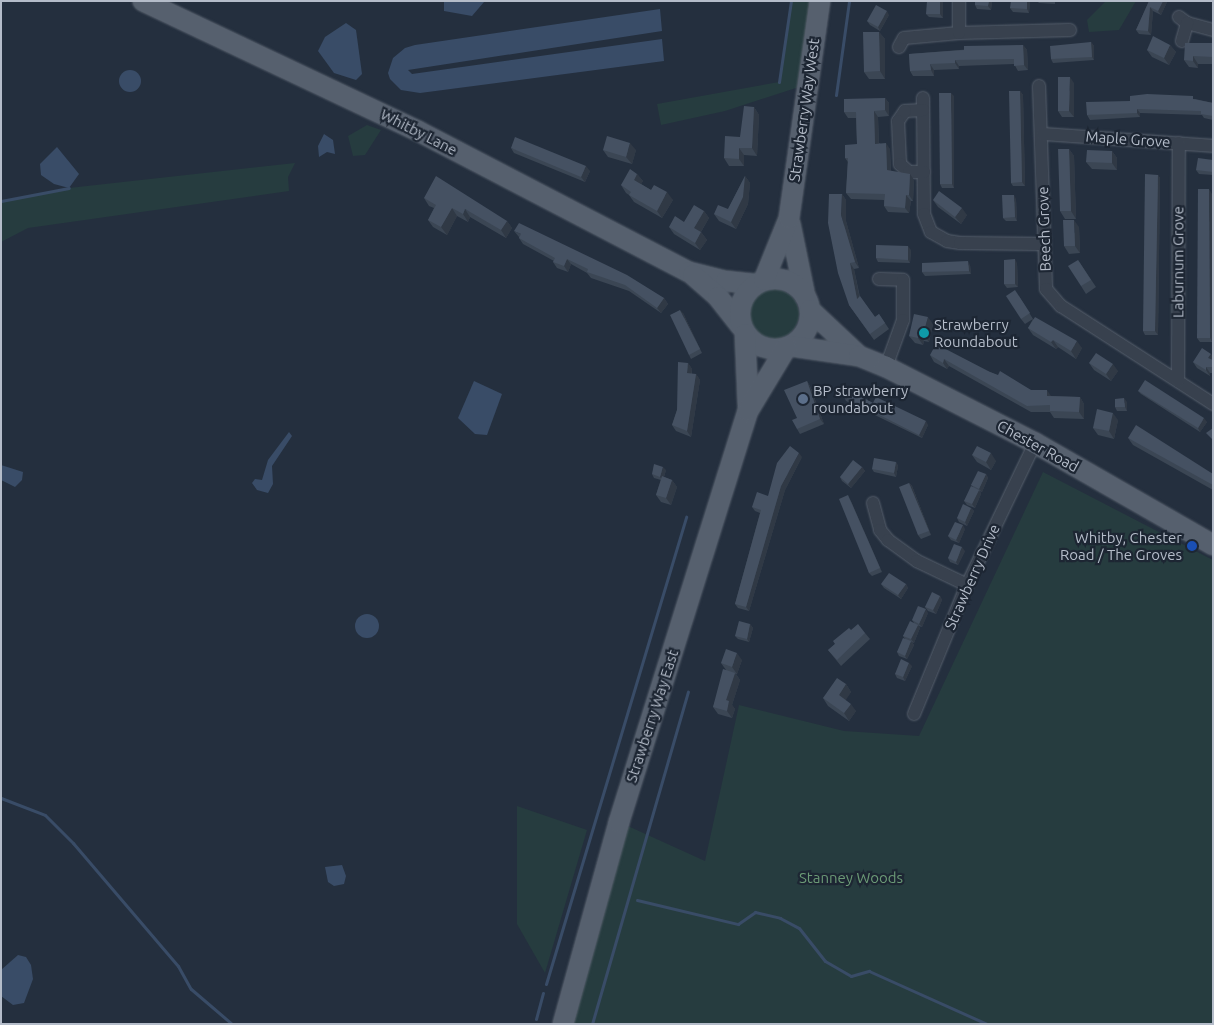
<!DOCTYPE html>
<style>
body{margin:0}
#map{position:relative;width:1214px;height:1025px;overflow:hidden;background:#242f3e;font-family:Ubuntu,sans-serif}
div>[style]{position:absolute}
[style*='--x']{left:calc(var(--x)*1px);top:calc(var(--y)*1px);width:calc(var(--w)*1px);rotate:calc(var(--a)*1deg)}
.green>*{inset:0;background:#263c3f}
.round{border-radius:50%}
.water>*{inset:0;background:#394c67}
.stream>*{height:3px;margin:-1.5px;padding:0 1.5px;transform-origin:1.5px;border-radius:1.5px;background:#394c67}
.roads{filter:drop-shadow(0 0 1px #565f6c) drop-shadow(0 0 1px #565f6c)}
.street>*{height:12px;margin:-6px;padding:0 6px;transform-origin:6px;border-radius:6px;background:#38414e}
.primary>*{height:20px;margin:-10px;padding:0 10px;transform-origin:10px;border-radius:10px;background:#56606e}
.primary>.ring{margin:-10px;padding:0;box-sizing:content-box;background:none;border:20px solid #56606e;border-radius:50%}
.wall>*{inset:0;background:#3b4654}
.shaded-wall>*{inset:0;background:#303945}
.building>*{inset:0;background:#455162}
.dots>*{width:14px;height:14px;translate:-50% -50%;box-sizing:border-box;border:2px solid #1d2633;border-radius:50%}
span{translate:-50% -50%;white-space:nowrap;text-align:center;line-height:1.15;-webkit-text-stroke:4.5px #1d2633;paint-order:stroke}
.street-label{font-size:15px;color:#b4bcc9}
.poi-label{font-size:15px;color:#b4bcc9}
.left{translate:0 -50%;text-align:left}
.right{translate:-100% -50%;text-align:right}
.park-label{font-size:15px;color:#6b9a76}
.frame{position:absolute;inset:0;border:2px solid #b4bcc9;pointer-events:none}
</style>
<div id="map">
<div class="green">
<i style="clip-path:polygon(791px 1px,811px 1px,799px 87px,725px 111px,661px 125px,657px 104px,779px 82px)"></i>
<i style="clip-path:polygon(1106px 1px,1136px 1px,1119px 30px,1089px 32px,1087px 20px)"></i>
<i style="clip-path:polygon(367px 125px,381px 130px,365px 155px,353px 156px,348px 136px)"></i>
<i style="clip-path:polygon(295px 163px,288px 177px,289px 191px,28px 228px,1px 242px,1px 201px,69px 188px)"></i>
<i class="round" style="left:749px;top:289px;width:50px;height:50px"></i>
<i style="clip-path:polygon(1043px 472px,1213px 560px,1213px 1024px,564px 1024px,619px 822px,705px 861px,739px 705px,844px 731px,919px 736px)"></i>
<i style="clip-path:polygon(517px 806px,587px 830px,545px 973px,517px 924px)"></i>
</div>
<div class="water">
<i style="clip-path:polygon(444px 1px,484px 1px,484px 2px,472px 16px,444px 11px)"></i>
<i style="clip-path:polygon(660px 9px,662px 31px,408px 70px,412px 74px,662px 39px,664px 61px,420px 93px,401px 90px,390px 79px,388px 73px,393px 58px,405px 48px,415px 45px)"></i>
<i style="clip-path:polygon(346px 23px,356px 30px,362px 74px,356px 80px,334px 73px,318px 51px,325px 37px)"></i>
<i class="round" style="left:119px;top:70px;width:22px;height:22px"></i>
<i style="clip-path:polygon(324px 134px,333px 140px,335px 154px,327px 152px,319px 157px,318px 146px)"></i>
<i style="clip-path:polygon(57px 147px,79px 174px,69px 188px,54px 184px,41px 175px,40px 164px)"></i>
<i style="clip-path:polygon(474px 381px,502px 394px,487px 435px,475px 434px,458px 418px)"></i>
<i style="clip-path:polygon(289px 432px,292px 436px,272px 466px,273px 484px,268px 493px,257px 490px,252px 483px,255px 479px,262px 480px,268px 460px)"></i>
<i style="clip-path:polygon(1px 465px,23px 472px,22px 480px,15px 487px,1px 480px)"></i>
<i class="round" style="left:355px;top:614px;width:24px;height:24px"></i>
<i style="clip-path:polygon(342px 865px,346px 876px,344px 884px,334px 886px,328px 882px,325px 867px)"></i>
<i style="clip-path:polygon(18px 955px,26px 957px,31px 965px,33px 979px,24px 1003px,13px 1005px,1px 996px,1px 970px)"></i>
</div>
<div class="stream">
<i style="--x:779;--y:82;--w:82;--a:-81.6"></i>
<i style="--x:836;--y:95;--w:95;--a:-82.1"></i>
<i style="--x:1;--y:201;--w:69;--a:-10.8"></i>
<i style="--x:1;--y:798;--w:47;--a:21.1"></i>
<i style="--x:45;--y:815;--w:40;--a:45"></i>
<i style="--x:73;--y:843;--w:162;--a:49.5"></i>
<i style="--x:178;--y:966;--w:26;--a:61"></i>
<i style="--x:191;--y:989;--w:54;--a:40.5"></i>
<i style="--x:637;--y:900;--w:104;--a:13.4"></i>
<i style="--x:738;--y:924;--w:21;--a:-35"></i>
<i style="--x:755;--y:912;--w:26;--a:13"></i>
<i style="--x:780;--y:918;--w:21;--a:28"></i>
<i style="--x:799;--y:928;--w:42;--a:51.8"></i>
<i style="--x:825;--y:961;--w:30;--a:30"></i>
<i style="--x:851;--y:976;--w:19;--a:-16"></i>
<i style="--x:869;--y:971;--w:129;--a:24.2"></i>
<i style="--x:546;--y:984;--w:488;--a:-73.3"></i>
<i style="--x:536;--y:1019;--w:27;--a:-75"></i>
<i style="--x:592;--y:1024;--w:346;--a:-73.9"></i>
</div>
<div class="roads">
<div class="street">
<i style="--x:1179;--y:17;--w:10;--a:37"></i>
<i style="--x:1187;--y:23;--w:27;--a:15"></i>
<i style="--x:959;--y:33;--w:111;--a:-1.5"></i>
<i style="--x:1182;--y:41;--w:19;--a:-74"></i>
<i style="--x:899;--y:47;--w:10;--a:-61"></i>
<i style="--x:904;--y:38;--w:55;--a:-5.2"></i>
<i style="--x:959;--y:33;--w:32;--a:-90"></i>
<i style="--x:1039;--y:86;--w:203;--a:88"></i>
<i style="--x:1046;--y:289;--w:23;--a:49"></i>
<i style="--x:1061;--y:306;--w:181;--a:32.8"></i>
<i style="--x:923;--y:98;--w:116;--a:89.5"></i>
<i style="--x:924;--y:214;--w:19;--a:69"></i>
<i style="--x:931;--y:232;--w:18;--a:29"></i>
<i style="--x:947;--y:241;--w:13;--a:9"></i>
<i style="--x:960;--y:243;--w:82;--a:0.7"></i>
<i style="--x:923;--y:110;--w:18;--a:177"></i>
<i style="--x:905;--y:111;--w:12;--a:125"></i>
<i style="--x:898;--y:121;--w:43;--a:87.3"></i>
<i style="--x:900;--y:164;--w:12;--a:42"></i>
<i style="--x:909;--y:172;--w:15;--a:0"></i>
<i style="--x:1042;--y:134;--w:171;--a:4"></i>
<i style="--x:879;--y:279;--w:24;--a:2"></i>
<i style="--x:903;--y:280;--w:40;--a:90"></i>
<i style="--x:903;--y:320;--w:50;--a:109.9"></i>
<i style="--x:1178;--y:381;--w:238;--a:-89.8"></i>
<i style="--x:873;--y:503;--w:28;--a:75"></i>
<i style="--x:880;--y:530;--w:13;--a:51"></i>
<i style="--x:888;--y:540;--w:36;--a:36"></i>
<i style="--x:917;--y:561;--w:55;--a:25.6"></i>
<i style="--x:914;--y:714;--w:139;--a:-67.7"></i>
<i style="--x:967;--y:585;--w:157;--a:-64.4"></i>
</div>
<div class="primary">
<i style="--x:143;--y:1;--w:304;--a:25.3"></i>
<i style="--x:418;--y:131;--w:305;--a:27.5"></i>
<i style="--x:689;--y:272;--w:38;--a:14"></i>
<i style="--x:726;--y:281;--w:30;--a:6"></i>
<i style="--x:790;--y:223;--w:75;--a:78.4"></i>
<i style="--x:693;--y:275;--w:33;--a:41"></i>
<i style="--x:718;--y:297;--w:37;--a:52"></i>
<i class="ring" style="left:740px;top:279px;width:50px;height:50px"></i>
<i style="--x:764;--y:280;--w:67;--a:-68"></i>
<i style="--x:789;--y:218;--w:219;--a:-81.9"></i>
<i style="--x:810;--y:310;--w:64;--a:43.1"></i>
<i style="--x:745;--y:334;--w:73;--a:87.6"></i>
<i style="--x:790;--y:346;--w:70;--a:8.2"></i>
<i style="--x:859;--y:356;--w:29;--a:22"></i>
<i style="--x:886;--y:367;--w:167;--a:27"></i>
<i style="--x:1035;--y:443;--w:205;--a:29.8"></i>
<i style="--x:563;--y:1024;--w:210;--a:-74.5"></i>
<i style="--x:619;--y:822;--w:431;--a:-72.6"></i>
<i style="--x:748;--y:411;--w:74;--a:-58.9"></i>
</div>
</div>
<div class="wall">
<i style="clip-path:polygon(943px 1px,943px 18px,929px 17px,926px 14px)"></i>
<i style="clip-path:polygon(975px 1px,992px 1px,991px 10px,977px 9px,975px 5px)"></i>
<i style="clip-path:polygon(1030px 1px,1029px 13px,1013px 12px,1010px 8px)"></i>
<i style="clip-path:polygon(1037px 1px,1055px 1px,1055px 4px,1039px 3px)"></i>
<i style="clip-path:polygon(1149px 1px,1167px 2px,1161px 15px,1153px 11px,1151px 35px,1139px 34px,1136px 30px)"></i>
<i style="clip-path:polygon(889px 15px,880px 31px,870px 25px,867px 21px)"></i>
<i style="clip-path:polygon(879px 32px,885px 39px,885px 79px,869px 79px,864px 72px)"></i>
<i style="clip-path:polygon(1091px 42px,1094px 46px,1094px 60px,1053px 63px,1051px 59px)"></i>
<i style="clip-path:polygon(1213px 43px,1213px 64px,1198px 64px,1198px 68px,1189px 67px,1184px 60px)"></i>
<i style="clip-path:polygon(1023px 45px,1027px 50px,1028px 70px,1018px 71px,1014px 64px,959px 66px,959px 69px,934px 70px,934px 76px,913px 76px,910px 71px,909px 54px)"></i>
<i style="clip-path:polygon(1170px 45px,1176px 52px,1169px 65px,1152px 57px,1147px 50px)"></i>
<i style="clip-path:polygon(1074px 83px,1074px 117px,1062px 117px,1058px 111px)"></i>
<i style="clip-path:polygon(1020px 91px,1023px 95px,1025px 186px,1013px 186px,1011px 183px)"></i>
<i style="clip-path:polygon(954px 96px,954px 188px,942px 188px,940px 184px)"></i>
<i style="clip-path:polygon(885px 98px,889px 103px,889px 116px,878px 117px,879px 143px,890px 149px,891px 171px,914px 180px,913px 201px,911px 201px,909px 213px,888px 212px,884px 206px,884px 200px,851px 199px,846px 193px,848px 162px,845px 158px,857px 144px,856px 118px,848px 118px,844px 112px)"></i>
<i style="clip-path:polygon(1195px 99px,1213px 103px,1213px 120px,1204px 118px,1202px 115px,1140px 113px,1140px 117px,1090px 120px,1087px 115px)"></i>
<i style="clip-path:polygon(754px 107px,759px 115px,757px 156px,744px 155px,744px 166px,729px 166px,724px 158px,740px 137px)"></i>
<i style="clip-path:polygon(511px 148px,590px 171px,585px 182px,514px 153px)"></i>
<i style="clip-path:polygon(1069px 149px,1074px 156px,1076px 219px,1065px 219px,1060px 211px)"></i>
<i style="clip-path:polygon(603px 150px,636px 150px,632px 164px,608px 157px)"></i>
<i style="clip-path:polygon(1112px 151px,1117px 158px,1117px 170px,1092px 169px,1086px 162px)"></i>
<i style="clip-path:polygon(1213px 160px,1213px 175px,1199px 174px,1196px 170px)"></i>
<i style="clip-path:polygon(637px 174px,643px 181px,641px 184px,651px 190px,673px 200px,662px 218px,634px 202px,629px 195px,626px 193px,621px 185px)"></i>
<i style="clip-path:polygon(1158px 175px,1160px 178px,1158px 335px,1145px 335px,1143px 331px)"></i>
<i style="clip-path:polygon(745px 176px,750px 183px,748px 204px,736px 229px,719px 221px,714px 214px,728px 209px)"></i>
<i style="clip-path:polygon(842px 194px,846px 200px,846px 221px,859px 268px,854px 269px,860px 297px,875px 317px,879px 314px,889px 329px,874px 340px,849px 305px)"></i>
<i style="clip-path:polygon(1212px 194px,1212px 342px,1200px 342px,1197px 338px)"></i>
<i style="clip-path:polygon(424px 198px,507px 221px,512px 228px,506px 238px,470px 217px,468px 222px,457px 216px,447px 235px,433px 227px,428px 220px,434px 208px,429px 206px)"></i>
<i style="clip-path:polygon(1016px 199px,1017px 221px,1006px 221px,1003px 218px)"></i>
<i style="clip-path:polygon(933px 200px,967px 215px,961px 224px,938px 207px)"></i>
<i style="clip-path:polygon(704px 211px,709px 218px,701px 232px,707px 240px,700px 250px,674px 234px,669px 227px,684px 222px)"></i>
<i style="clip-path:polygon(1079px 227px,1080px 253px,1069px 254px,1064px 246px)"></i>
<i style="clip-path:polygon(514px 231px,664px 298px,668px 304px,661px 313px,629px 291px,591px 278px,587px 273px,571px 264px,568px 272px,557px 268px,553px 262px,554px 261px,523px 244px,519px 238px,519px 237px)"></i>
<i style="clip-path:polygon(911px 250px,910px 263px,878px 262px,876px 258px)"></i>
<i style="clip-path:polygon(1078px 260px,1096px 287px,1086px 294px,1081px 286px)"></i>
<i style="clip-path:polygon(1017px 263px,1018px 287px,1007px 288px,1004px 284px)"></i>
<i style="clip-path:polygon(970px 265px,971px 274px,925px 276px,922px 272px)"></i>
<i style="clip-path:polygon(1019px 296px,1033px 319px,1082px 348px,1076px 359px,1058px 347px,1056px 349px,1033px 335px,1028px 328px,1033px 319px,1025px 324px,1021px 319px)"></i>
<i style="clip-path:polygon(683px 313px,702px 353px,691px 359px,689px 355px)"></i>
<i style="clip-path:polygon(933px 324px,929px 342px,924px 341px,923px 345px,915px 343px,909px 336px)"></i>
<i style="clip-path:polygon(930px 355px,990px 372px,1031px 390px,1051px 396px,1080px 397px,1084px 404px,1084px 419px,1054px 418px,1050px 412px,1031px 412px,949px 366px,947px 369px,934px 362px)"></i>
<i style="clip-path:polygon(1213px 356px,1213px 373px,1210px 373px,1210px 376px,1197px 368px,1193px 362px)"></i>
<i style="clip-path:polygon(688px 363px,692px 369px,692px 374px,696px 374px,700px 380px,691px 437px,676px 431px,672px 425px,677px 410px)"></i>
<i style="clip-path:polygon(1089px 363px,1118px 371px,1111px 381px,1094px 370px)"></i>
<i style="clip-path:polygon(807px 381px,810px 386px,824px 424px,800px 434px,797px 429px,797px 418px)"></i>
<i style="clip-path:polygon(1138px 391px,1207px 422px,1200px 432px,1141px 394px)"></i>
<i style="clip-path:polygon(844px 397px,873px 403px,928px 425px,922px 438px,846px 401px)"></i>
<i style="clip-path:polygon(1127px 402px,1127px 411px,1117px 411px,1115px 407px)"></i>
<i style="clip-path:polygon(1118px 420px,1114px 439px,1098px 435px,1093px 428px)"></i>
<i style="clip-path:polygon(1128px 438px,1213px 474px,1213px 490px,1133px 445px)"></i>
<i style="clip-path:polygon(972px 455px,996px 461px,991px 470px,977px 462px)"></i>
<i style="clip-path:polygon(802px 457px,785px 490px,749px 611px,738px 608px,735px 604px,760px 513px,755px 511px,752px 507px,768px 496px)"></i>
<i style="clip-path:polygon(896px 462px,898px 466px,896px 477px,874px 472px,872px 469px)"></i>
<i style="clip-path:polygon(862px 467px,865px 471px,851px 488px,842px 481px,840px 477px)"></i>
<i style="clip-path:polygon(666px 470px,664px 477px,672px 480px,677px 487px,671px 505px,661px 502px,656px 495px,661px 480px,654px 478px,652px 474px)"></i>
<i style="clip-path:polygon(986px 474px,988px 478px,982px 492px,980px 491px,981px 494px,975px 508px,967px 505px,964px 501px,973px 487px,971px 485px)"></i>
<i style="clip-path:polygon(909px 483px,912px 486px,931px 535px,921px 539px,918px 535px)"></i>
<i style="clip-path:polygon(850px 499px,882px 572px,872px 576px,869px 573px)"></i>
<i style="clip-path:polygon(971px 508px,974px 511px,967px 526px,959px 522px,957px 518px)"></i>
<i style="clip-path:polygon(965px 529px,959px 543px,951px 540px,948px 536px)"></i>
<i style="clip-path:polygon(965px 551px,958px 565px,950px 562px,948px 558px)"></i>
<i style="clip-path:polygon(881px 584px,906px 584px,908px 588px,901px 599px,884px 588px)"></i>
<i style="clip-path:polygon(940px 596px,942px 600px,936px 614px,928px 611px,925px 607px)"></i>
<i style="clip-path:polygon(928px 613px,922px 627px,918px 626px,920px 628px,914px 643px,912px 642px,914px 645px,907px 659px,899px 656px,897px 652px,905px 639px,903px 636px,914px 623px,912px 620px)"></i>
<i style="clip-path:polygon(750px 624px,753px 628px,749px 642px,738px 639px,735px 636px)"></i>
<i style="clip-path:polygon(851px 630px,865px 633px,870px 639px,841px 666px,828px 650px)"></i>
<i style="clip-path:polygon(742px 660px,737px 674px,736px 674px,740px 680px,732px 705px,735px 709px,732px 718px,718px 714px,713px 707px,726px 670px,721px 663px)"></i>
<i style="clip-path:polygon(912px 666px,905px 681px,897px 678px,895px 674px)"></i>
<i style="clip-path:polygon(846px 684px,851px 692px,845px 700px,856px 711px,849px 721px,828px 706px,823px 698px)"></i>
</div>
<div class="shaded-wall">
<i style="clip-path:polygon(940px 1px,943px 1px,943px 18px,940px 14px)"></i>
<i style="clip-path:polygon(989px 1px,992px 1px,991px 10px,988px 6px)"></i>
<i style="clip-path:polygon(1027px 1px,1030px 1px,1029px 13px,1027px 9px)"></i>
<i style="clip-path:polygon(1163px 1px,1166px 1px,1167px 2px,1161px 15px,1158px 11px)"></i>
<i style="clip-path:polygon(1150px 7px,1153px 11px,1151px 35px,1148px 31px)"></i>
<i style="clip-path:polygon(887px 11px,889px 15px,880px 31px,878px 27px)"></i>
<i style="clip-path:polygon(879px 32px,885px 39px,885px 79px,880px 71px)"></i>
<i style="clip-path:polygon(1091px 42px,1094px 46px,1094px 60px,1092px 57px)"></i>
<i style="clip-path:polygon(1023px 45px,1027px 50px,1028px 70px,1024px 65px)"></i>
<i style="clip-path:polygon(1170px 45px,1176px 52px,1169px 65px,1164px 58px)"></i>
<i style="clip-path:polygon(1193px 56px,1198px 64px,1198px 68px,1193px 61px)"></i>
<i style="clip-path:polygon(955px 60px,959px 66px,959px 69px,955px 63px)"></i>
<i style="clip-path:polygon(930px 64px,934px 70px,934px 76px,931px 70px)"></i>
<i style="clip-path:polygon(1070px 77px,1074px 83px,1074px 117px,1069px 111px)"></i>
<i style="clip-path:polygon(1020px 91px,1023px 95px,1025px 186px,1022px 182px)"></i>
<i style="clip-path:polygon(951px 93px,954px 96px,954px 188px,952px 184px)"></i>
<i style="clip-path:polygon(885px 98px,889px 103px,889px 116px,885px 110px)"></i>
<i style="clip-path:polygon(754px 107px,759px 115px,757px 156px,752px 148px)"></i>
<i style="clip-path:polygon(1137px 109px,1140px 113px,1140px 117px,1137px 113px)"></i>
<i style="clip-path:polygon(874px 111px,878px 117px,879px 149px,875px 144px)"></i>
<i style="clip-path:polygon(630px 143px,636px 150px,632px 164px,626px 157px)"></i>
<i style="clip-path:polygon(886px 143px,890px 149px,891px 176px,887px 170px)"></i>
<i style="clip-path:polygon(739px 148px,744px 155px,744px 166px,739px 159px)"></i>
<i style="clip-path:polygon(1069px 149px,1074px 156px,1076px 219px,1071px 211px)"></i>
<i style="clip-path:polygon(1112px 151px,1117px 158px,1117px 170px,1112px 163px)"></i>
<i style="clip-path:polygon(586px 166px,590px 171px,585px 182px,581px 177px)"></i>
<i style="clip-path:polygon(637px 174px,643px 181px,639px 187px,634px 180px)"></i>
<i style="clip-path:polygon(910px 174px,914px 180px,913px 201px,909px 195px)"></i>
<i style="clip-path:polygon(1158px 175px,1160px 178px,1158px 335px,1155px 331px)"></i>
<i style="clip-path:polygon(745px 176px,750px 183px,748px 204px,736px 229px,731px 222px)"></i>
<i style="clip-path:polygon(1209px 189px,1212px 194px,1212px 342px,1210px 338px)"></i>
<i style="clip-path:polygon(667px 192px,673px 200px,662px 218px,657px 211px)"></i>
<i style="clip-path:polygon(842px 194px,846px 200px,846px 221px,859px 268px,855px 262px,841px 215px)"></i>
<i style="clip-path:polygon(906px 195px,911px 201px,909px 213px,905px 208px)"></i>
<i style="clip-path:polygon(1014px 195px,1016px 199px,1017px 221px,1015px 217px)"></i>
<i style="clip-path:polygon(452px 208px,457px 216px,447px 235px,441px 227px)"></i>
<i style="clip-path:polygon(962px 208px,967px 215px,961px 224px,955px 217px)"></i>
<i style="clip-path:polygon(465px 209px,470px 217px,468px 222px,463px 214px)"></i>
<i style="clip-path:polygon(704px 211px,709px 218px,699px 235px,694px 228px)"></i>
<i style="clip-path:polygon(1074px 220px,1079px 227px,1080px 253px,1075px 246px)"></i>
<i style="clip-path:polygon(507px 221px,512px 228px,506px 238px,501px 230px)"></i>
<i style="clip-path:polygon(701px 232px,707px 240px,700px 250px,695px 243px)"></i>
<i style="clip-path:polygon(908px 246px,911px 250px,910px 263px,908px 260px)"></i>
<i style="clip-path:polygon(567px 259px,571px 264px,568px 272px,564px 266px)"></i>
<i style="clip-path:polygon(1015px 259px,1017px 263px,1018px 287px,1015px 284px)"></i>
<i style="clip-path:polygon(968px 261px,970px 265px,971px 274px,969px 271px)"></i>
<i style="clip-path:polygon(850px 263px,854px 269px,861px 305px,857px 299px)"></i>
<i style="clip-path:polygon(664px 298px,668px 304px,661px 313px,657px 308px)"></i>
<i style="clip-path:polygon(680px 310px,683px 313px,702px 353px,700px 349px)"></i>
<i style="clip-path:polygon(928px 317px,933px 324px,929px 342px,923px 335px)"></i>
<i style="clip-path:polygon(919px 334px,924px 341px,923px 345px,918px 338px)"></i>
<i style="clip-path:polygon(1053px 340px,1058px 347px,1056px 349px,1051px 342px)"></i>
<i style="clip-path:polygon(1077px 341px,1082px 348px,1076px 359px,1071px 351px)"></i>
<i style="clip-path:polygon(1211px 354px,1213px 356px,1213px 364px,1208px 358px)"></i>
<i style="clip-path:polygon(944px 359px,949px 366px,947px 369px,943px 363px)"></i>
<i style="clip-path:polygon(688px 363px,692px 369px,691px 379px,687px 373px)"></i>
<i style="clip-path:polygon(1113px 364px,1118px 371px,1111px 381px,1106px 374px)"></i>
<i style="clip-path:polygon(1206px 367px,1210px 373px,1210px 376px,1206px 370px)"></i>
<i style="clip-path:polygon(696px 374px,700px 380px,691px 437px,687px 431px)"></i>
<i style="clip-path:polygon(807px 381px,810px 386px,824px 424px,820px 419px)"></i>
<i style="clip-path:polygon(1047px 390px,1051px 396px,1047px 396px)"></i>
<i style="clip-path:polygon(1080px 397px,1084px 404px,1084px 419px,1079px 412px)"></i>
<i style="clip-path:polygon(1124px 398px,1127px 402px,1127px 411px,1125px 407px)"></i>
<i style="clip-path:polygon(1113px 413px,1118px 420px,1114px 439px,1109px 431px)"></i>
<i style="clip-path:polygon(1204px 418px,1207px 422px,1200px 432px,1198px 428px)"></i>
<i style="clip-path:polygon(926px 421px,928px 425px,922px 438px,919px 435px)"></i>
<i style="clip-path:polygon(799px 453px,802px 457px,785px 490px,749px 611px,746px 607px,781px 486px)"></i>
<i style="clip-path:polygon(991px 453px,996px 461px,991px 470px,986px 462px)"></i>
<i style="clip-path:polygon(896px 462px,898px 466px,896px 477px,894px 473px)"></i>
<i style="clip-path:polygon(663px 467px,666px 470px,663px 480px,660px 477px)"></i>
<i style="clip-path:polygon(862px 467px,865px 471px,851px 488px,848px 484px)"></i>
<i style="clip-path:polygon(986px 474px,988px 478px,982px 492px,979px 489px)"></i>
<i style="clip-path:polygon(672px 480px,677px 487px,671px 505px,666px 498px)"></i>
<i style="clip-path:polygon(909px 483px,912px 486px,931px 535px,929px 531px)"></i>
<i style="clip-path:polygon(979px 490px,981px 494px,975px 508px,972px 504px)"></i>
<i style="clip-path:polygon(848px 495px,850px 499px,882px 572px,880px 568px)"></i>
<i style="clip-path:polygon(971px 508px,974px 511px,967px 526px,965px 522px)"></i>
<i style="clip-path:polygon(963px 525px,965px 529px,959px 543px,956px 540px)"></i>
<i style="clip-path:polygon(962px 547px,965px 551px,958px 565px,956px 562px)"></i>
<i style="clip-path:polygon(906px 584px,908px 588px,901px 599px,898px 595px)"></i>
<i style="clip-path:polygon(940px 596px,942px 600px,936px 614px,933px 610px)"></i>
<i style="clip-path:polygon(926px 609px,928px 613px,922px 627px,919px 624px)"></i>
<i style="clip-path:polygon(750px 624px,753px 628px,749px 642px,747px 639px)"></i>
<i style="clip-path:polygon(918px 625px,920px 628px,914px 643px,911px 639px)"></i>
<i style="clip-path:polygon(911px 641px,914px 645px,907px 659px,905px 656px)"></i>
<i style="clip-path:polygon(737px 653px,742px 660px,737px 674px,732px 667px)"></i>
<i style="clip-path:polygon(909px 663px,912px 666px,905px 681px,903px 677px)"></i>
<i style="clip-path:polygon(735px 673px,740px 680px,732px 705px,735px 709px,732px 718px,727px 711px,726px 700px)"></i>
<i style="clip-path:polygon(846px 684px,851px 692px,844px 703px,839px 695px)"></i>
<i style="clip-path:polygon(851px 704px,856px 711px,849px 721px,844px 713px)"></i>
</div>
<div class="building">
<i style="clip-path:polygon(927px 1px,940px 1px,940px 14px,926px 14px)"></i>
<i style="clip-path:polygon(975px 1px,989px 1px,988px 6px,975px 5px)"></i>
<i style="clip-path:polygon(1011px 1px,1027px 1px,1027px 9px,1010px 8px)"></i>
<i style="clip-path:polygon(1149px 1px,1163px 1px,1158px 11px,1150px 7px,1148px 31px,1136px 30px)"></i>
<i style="clip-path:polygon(876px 5px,887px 11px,878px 27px,867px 21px)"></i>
<i style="clip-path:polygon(863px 32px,879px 32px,880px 71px,864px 72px)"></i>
<i style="clip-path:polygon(1153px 36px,1170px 45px,1164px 58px,1147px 50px)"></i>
<i style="clip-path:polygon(1091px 42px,1092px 57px,1051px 59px,1050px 46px)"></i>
<i style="clip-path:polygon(1185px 43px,1213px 43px,1213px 57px,1193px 56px,1193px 61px,1184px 60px)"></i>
<i style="clip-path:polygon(1023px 45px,1024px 65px,1014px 66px,1014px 59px,955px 60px,955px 63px,930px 64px,931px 70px,910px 71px,909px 54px,964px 50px,964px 46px)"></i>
<i style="clip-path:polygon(1058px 77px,1070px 77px,1069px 111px,1058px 111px)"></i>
<i style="clip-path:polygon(1009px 91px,1020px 91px,1022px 182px,1011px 183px)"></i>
<i style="clip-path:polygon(939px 93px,951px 93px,952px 184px,940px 184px)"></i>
<i style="clip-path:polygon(1147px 94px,1193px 96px,1193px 99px,1213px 103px,1213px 116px,1201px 114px,1201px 111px,1137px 109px,1137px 113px,1087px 115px,1086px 102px,1130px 101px,1130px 96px)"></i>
<i style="clip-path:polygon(885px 98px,885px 110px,874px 111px,875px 144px,886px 143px,887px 170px,910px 174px,909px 195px,906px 195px,905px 208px,884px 206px,885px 194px,846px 193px,848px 158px,845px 158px,845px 145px,857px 144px,856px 112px,844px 112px,844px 99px)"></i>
<i style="clip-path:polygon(744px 106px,754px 107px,752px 148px,739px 148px,739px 159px,724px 158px,725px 136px,740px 137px)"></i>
<i style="clip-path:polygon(607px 136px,630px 143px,626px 157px,603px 150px)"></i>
<i style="clip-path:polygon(515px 137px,586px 166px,581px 177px,511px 148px)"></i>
<i style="clip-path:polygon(1058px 149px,1069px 149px,1071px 211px,1060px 211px)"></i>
<i style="clip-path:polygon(1087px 150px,1112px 151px,1112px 163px,1086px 162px)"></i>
<i style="clip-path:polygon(1198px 158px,1213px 160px,1213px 172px,1196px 170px)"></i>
<i style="clip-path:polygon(630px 169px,637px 174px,634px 180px,651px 190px,654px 185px,667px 192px,657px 211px,629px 195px,631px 192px,621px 185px)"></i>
<i style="clip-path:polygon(1145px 174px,1158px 175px,1155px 331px,1143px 331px)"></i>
<i style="clip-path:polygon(436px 176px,507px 221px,501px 230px,465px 209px,463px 214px,452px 208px,441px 227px,428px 220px,436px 205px,424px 198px)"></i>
<i style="clip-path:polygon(745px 176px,743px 197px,731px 222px,714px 214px,718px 205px,728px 209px)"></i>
<i style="clip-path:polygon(1198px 189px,1209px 189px,1210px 338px,1197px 338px)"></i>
<i style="clip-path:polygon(939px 191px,962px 208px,955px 217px,933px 200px)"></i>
<i style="clip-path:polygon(829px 194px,842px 194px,841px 215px,855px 262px,850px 263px,857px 299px,860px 296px,875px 317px,879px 314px,885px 323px,870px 334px,849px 305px,838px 273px,828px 223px)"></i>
<i style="clip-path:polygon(1002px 195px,1014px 195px,1015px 217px,1003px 218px)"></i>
<i style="clip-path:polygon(694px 205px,704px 211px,694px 228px,701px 232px,695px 243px,669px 227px,675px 216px,684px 222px)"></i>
<i style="clip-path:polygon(1063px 220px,1074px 220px,1075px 246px,1064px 246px)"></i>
<i style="clip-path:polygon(519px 223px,627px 275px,664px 298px,657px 308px,625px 285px,587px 272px,588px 269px,567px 259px,564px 266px,553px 262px,555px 258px,519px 238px,521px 234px,514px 231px)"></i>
<i style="clip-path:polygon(876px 245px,908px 246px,908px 260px,876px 258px)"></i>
<i style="clip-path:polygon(1015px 259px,1015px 284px,1004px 284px,1004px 260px)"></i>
<i style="clip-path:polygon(1078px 260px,1091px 280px,1081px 286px,1068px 266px)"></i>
<i style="clip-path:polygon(968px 261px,969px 271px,922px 272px,922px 263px)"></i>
<i style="clip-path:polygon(1015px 290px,1030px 313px,1021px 319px,1006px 296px)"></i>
<i style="clip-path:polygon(680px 310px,700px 349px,689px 355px,670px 315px)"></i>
<i style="clip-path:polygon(914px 314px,928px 317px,923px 335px,919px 334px,918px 338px,909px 336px)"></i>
<i style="clip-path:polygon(1035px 317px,1077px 341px,1071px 351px,1053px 340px,1051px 342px,1028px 328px)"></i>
<i style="clip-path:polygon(936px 344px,990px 372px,998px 375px,1000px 371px,1031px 390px,1047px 390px,1047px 396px,1080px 397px,1079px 412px,1050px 411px,1050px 405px,1027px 406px,944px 359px,943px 363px,930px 355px)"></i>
<i style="clip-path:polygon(1202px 348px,1211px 354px,1208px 358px,1213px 360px,1213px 367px,1206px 367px,1206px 370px,1193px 362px)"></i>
<i style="clip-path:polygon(1096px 353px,1113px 364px,1106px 374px,1089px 363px)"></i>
<i style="clip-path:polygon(678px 362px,688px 363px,687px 373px,696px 374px,687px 431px,672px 425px,677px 410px)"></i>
<i style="clip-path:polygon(1145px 380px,1204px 418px,1198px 428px,1138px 391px)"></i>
<i style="clip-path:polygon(807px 381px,820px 419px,797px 429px,792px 420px,797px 418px,784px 390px)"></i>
<i style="clip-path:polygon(848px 389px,873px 403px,876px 397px,926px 421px,919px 435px,844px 397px)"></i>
<i style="clip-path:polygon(1124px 398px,1125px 407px,1115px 407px,1115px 399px)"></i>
<i style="clip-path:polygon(1097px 409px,1113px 413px,1109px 431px,1093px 428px)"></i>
<i style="clip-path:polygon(1136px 425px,1213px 474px,1213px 485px,1128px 438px)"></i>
<i style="clip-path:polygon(1213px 428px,1213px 440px,1206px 433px)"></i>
<i style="clip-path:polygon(790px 446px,799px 453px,781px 486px,746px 607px,735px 604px,761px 510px,752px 507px,757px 492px,768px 496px,777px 463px)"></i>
<i style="clip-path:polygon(977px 446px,991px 453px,986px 462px,972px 455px)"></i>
<i style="clip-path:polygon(874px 458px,896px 462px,894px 473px,872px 469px)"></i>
<i style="clip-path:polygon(853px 460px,862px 467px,848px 484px,840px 477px)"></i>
<i style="clip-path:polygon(654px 464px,663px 467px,660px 477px,652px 474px)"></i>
<i style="clip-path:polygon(978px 471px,986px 474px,979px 489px,971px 485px)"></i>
<i style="clip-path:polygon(662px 476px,672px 480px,666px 498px,656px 495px)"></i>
<i style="clip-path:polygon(909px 483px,929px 531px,918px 535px,899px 487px)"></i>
<i style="clip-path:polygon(971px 486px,979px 490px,972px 504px,964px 501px)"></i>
<i style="clip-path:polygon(848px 495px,880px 568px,869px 573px,839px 499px)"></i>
<i style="clip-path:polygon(963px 504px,971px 508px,965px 522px,957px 518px)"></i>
<i style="clip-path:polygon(955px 522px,963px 525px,956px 540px,948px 536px)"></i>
<i style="clip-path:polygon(954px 544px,962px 547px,956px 562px,948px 558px)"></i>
<i style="clip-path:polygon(889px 573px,906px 584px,898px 595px,881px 584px)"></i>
<i style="clip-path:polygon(932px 592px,940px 596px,933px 610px,925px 607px)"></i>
<i style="clip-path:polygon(918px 606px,926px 609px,919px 624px,912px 620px)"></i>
<i style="clip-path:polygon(739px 621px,750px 624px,747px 639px,735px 636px)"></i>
<i style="clip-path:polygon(910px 621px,918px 625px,911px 639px,903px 636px)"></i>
<i style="clip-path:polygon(858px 624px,865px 633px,837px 660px,828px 650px,835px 644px,833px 641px,849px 628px,851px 630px)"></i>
<i style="clip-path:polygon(903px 638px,911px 641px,905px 656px,897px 652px)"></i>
<i style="clip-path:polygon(726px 649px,737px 653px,732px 667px,721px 663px)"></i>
<i style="clip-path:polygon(901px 659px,909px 663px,903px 677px,895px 674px)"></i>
<i style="clip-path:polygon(723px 669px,735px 673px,726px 700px,729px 701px,727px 711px,713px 707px)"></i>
<i style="clip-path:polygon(837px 678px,846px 684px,839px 695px,851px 704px,844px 713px,823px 698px)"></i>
</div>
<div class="dots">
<i style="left:924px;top:333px;background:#0f9aa8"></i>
<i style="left:803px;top:399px;background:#5c6f8a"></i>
<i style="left:1192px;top:546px;background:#1a4fb4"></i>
</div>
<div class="street-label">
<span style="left:804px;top:110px;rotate:-82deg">Strawberry Way West</span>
<span style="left:419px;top:132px;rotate:27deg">Whitby Lane</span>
<span style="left:1128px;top:139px;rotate:4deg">Maple Grove</span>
<span style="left:1044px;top:229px;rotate:-92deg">Beech Grove</span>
<span style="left:1178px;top:262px;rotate:-90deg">Laburnum Grove</span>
<span style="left:1038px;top:446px;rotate:29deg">Chester Road</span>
<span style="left:972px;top:577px;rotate:-66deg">Strawberry Drive</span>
<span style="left:652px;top:716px;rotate:-72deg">Strawberry Way East</span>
</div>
<div class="poi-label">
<span class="left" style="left:934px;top:333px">Strawberry<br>Roundabout</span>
<span class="left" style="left:813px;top:399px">BP strawberry<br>roundabout</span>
<span class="right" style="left:1182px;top:546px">Whitby, Chester<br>Road / The Groves</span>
</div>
<div class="park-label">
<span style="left:851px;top:878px">Stanney Woods</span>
</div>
<div class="frame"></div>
</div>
